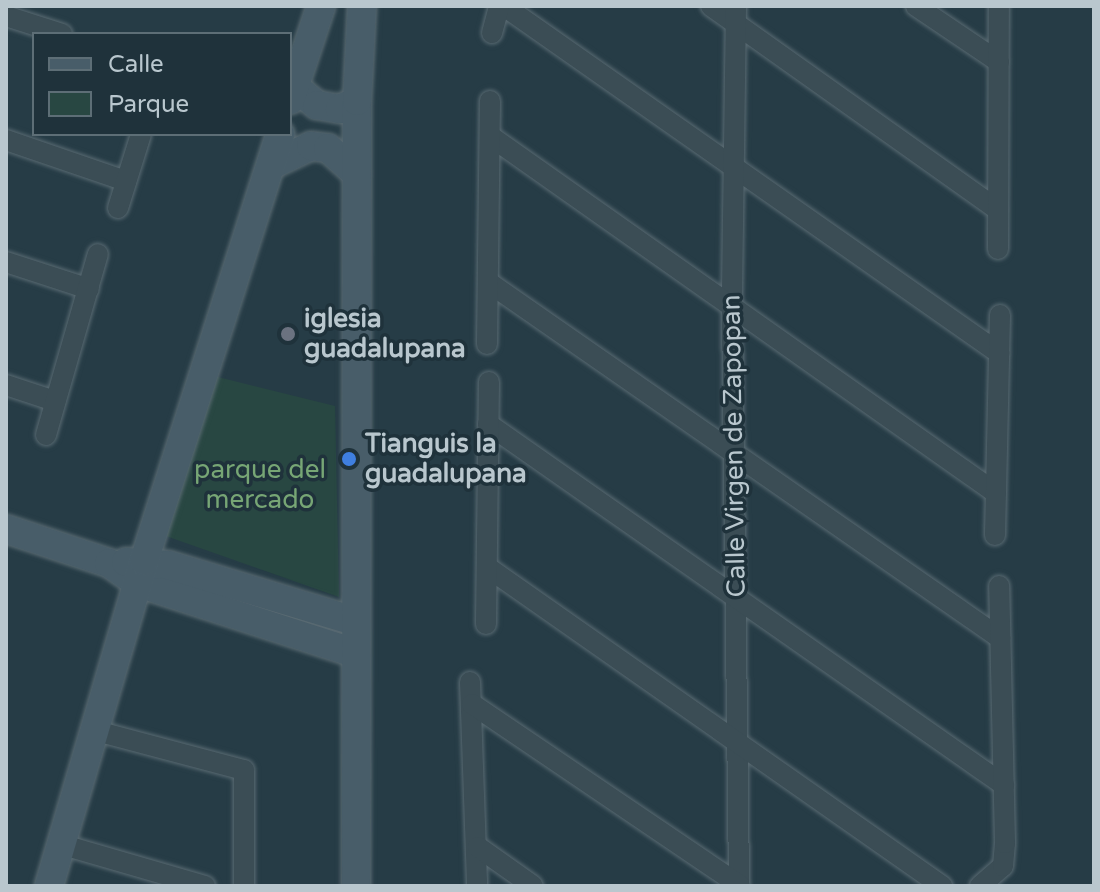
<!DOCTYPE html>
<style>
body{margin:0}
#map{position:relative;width:1100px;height:892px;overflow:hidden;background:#263c46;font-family:"Varela Round",sans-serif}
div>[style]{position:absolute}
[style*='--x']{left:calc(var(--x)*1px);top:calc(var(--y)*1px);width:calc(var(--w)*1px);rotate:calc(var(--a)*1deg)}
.green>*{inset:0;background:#284742}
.roads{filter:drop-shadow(0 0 2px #596a72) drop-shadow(0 0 2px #596a72)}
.street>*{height:20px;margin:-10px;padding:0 10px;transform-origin:10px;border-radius:10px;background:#3b4d55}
.secondary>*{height:28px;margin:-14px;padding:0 14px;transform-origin:14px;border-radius:14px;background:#485d69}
.dots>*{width:22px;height:22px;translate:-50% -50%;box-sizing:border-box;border:4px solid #1f323b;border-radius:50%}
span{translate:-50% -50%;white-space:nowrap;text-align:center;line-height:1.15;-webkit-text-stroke:7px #1f323b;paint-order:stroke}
.poi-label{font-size:26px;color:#b9c7ce;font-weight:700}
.left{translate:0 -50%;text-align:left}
.street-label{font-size:26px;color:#b9c7ce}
.park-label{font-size:26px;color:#77a675}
.frame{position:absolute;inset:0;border:8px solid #b9c7ce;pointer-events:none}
.legend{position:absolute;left:32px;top:32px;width:260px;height:104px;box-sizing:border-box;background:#1f323b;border:2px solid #5d6e76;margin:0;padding:10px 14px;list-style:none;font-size:24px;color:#b9c7ce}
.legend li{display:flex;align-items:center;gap:16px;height:40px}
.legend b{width:40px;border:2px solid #5d6e76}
</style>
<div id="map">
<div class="green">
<i style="clip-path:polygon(214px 376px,335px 406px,339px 597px,163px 535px)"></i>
</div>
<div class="roads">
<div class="street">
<i style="--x:504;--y:6;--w:605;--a:35.03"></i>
<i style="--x:711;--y:6;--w:352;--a:35.4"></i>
<i style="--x:736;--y:6;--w:303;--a:90.8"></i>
<i style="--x:732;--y:309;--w:577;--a:89.3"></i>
<i style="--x:916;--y:6;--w:100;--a:34"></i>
<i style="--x:6;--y:16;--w:59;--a:17.8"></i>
<i style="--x:492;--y:33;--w:28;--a:-75"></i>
<i style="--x:490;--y:136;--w:619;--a:35.2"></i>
<i style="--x:6;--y:140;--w:127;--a:18.9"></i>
<i style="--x:118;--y:208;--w:77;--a:-72.7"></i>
<i style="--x:998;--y:249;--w:243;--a:-89.8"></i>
<i style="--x:6;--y:262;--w:87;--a:18"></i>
<i style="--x:488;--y:282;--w:624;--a:34.81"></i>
<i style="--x:487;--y:344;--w:243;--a:-89.3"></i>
<i style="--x:6;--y:385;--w:52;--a:18.1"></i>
<i style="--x:488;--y:424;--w:630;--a:34.98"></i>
<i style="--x:46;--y:435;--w:188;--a:-74"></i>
<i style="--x:995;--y:535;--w:220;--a:-88.7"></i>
<i style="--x:487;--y:567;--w:556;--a:35.03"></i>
<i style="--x:486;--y:624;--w:242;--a:-89.3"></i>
<i style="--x:470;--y:682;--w:204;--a:88"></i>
<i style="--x:472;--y:704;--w:323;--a:34.1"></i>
<i style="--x:96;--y:731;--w:153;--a:14.8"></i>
<i style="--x:244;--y:770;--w:116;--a:90"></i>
<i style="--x:63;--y:845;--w:148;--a:16.1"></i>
<i style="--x:478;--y:847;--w:67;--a:35.3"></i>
<i style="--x:980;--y:886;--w:30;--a:-41"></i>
<i style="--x:1003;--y:866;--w:23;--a:-85"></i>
<i style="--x:1005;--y:843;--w:257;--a:-91.3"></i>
</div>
<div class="secondary">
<i style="--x:294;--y:86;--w:30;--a:40"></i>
<i style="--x:317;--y:105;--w:23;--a:10"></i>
<i style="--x:340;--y:109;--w:19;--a:-25"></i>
<i style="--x:290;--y:100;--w:99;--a:-71.7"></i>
<i style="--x:271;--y:165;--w:44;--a:-25.4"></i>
<i style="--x:311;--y:146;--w:17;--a:7"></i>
<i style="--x:328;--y:148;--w:39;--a:42"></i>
<i style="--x:6;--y:529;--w:108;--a:18.3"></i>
<i style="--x:109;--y:563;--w:35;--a:35"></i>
<i style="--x:138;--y:583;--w:228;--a:17.9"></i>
<i style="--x:126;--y:562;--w:42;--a:4.1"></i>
<i style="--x:168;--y:565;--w:195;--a:16.7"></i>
<i style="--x:49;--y:886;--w:339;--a:-73.7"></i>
<i style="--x:144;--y:561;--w:448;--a:-72.3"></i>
<i style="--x:356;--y:886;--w:785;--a:-89.93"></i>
<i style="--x:357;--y:101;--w:95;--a:-87"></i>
</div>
</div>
<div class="dots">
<i style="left:288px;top:334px;background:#6b7280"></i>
<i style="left:349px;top:459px;background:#3f7fe0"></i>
</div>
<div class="poi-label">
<span class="left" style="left:304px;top:334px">iglesia<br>guadalupana</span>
<span class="left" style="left:365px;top:459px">Tianguis la<br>guadalupana</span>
</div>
<div class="street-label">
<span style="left:734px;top:446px;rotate:-91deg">Calle Virgen de Zapopan</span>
</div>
<div class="park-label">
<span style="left:260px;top:485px">parque del<br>mercado</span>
</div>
<div class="frame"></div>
<ul class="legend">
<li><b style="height:10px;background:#485d69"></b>Calle</li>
<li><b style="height:22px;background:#284742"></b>Parque</li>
</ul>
</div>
